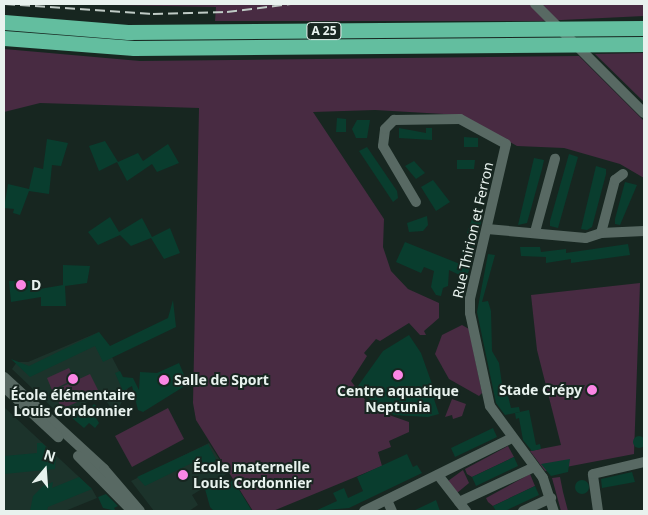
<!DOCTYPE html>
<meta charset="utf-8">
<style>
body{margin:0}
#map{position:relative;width:648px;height:515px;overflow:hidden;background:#172620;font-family:"Noto Sans",sans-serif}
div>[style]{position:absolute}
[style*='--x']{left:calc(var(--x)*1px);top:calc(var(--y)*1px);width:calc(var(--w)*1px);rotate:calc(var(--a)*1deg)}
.built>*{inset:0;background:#1c332b}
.green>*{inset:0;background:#482b42}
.building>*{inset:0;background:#093d2e}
.round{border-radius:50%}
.minor>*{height:10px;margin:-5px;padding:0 5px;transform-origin:5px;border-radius:5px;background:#586963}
.highway>*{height:15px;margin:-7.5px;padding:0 7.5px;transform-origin:7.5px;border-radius:7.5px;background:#63be9f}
.rail>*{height:2px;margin-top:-1px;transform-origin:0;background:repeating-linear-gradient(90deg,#bfcac5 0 10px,transparent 0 15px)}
.dots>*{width:14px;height:14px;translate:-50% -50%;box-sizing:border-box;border:2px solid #172620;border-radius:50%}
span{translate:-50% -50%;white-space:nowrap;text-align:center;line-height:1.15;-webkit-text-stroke:4px #172620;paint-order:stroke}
.shield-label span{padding:1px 4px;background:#172620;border:1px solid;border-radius:4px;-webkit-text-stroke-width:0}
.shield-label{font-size:12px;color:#e8f2ee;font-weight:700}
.street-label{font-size:14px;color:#e8f2ee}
.poi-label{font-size:14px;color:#e8f2ee;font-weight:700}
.left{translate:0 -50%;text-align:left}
.right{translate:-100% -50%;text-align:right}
.frame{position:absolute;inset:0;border:5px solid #e8f2ee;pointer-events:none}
.north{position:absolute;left:20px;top:445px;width:50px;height:50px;-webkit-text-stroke:4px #172620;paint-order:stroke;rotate:18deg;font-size:14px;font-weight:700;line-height:20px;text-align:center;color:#e8f2ee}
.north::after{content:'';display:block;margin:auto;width:18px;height:22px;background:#e8f2ee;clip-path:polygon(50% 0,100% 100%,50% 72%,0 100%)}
</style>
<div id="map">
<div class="built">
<i style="clip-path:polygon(99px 332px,128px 388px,116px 415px,102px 395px,60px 415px,12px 369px,17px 362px,28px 362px)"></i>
<i style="clip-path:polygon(4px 407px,92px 489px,97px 498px,65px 511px,4px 511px)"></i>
<i style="clip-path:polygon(209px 443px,228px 473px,192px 495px,198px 505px,189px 511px,154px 511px,131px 481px)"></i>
</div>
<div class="green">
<i style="clip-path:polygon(62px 4px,644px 4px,644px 16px,541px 21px,215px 21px,216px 7px)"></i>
<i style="clip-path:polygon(4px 49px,140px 61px,579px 56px,644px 121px,644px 178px,620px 164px,564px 148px,517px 146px,461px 115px,375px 110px,313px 112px,384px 219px,383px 247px,391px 271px,408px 289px,439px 303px,439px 318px,424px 331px,426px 335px,420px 335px,409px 323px,380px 341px,376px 339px,364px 353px,367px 356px,351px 381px,372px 409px,409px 422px,409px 432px,389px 441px,391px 447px,378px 452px,382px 466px,273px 511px,253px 511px,196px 420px,193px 403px,199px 108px,40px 103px,4px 112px)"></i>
<i style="clip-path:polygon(644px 53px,644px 102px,595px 54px)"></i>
<i style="clip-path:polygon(640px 283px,634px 454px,545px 471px,530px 451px,561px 445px,537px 350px,531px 295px)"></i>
<i style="clip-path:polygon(462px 325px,469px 329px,482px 393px,479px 396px,449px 379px,435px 354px,442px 335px)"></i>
<i style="clip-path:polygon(69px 368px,75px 379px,52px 390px,47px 378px)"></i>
<i style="clip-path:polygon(90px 374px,99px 392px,62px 409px,53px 391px)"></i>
<i style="clip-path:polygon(452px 399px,466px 404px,462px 416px,453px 419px,452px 415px,445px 417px)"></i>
<i style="clip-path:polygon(168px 408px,184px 439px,132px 467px,115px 436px)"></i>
<i style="clip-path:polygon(508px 446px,514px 457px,472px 477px,467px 474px,465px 469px)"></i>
<i style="clip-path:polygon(463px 470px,469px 483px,457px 493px,448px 481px)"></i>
<i style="clip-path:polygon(530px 474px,535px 486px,493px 506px,488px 502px,486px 498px)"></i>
<i style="clip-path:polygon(560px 477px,563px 492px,568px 511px,561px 511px,552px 478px)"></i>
</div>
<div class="building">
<i style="clip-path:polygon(337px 118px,346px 119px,346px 132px,336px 132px)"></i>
<i style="clip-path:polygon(357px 120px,370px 120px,367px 138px,356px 138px,352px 129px)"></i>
<i style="clip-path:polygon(399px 128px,426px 133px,426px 128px,432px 128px,432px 140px,399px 138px)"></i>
<i style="clip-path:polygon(464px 137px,478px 138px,478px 147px,464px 147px)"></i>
<i style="clip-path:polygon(47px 139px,68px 143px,61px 166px,52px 165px,49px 194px,29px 191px,20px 215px,13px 213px,14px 209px,4px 208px,8px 184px,29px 189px,34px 167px,43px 169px)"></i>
<i style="clip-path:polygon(105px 141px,118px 162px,138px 153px,143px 161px,168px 144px,179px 163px,157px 172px,152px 164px,127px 181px,117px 162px,99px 171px,89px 146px)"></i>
<i style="clip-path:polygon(367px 147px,397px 191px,398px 198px,393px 202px,359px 151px)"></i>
<i style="clip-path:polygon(569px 154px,578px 157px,558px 228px,550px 226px,550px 221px)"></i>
<i style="clip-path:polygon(534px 158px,544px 160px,542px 169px,527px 223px,518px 225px)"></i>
<i style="clip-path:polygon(457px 160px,475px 160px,474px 169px,457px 169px)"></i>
<i style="clip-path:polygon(414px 161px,425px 173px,416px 179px,405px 166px)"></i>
<i style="clip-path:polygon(596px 166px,606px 169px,606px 174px,592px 227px,587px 230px,581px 229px)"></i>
<i style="clip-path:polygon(433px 180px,450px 202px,436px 211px,421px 187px)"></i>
<i style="clip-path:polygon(625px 182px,637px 185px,620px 225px,615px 224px,615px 219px)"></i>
<i style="clip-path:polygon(476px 208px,484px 210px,472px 258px,462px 254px,463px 249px,468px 250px,471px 235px,467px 233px)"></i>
<i style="clip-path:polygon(427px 216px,428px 225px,423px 231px,409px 232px,407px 223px)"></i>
<i style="clip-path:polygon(110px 217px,119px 232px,142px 218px,152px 237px,170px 228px,180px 253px,164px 259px,151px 238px,131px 246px,120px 235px,98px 245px,88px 232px)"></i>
<i style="clip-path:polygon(405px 242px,470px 268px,466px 278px,449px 270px,448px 286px,443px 288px,441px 296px,436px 295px,431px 287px,434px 271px,424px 267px,421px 273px,396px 262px)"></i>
<i style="clip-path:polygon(628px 244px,630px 255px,571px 263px,571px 259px,546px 263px,546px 257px,521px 256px,520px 247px,540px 247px,541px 252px,566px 249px,566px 253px)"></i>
<i style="clip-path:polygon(488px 254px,495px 255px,482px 302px,488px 301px,491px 311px,492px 351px,499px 363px,502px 384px,505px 384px,511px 408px,519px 407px,520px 412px,505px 415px,496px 403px,477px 312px)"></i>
<i style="clip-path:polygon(63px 265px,90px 266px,87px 283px,65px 286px,66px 306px,41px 306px,41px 297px,11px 302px,9px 281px,33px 281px,34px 290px,63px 285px)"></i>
<i style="clip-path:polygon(173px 300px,176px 327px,103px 362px,95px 346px,30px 377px,11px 359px,29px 366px,99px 332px,110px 346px,168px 318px)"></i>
<i style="clip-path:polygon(409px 335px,421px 353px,437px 398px,434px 399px,439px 414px,428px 417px,394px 415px,374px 404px,358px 386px,383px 351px)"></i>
<i style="clip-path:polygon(179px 363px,188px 384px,143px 412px,138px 410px,132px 386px,123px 391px,115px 373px,120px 371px,123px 377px,133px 378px,139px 390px,140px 372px,157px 373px)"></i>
<i style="clip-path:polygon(94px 404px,101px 410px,95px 416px,99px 423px,95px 428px,89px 423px,84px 428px,71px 417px,81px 406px,87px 411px)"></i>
<i style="clip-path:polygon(529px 410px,536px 445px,540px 444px,541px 449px,532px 451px,523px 440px,519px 418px,516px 419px,515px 413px)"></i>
<i style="clip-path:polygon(493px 428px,497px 437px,455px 457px,451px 448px)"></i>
<i class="round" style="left:633px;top:436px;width:12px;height:12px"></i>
<i style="clip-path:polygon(37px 443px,42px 443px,56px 456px,55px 469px,4px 474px,4px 456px,37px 453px)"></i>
<i style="clip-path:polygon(208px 444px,216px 459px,210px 469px,202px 470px,194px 462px,145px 486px,137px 477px)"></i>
<i style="clip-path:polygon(407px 454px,413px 467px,417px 465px,422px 473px,349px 508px,315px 511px,337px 501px,333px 493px,344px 488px,348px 498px,363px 491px,357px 477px)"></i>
<i style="clip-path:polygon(514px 457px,518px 466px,476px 486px,472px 477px)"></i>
<i style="clip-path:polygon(570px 459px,568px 472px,551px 476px,541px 464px)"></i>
<i style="clip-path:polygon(632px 472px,635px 482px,602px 488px,601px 479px)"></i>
<i style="clip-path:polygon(79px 477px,92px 489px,48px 507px,47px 511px,30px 511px,33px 496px,43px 486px,53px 482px,52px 488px)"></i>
<i class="round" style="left:575px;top:480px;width:14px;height:14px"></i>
<i style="clip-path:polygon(233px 480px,252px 511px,214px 511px,210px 507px,205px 489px,217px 482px,220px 488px)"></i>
<i style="clip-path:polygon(535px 486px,539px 495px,505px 511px,496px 511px,493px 506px)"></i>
<i style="clip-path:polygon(106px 494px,118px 506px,114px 508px,116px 511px,103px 508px,98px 497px)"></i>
<i style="clip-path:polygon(436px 500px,440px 511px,413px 511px,430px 503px)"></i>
</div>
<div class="minor">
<i style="--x:535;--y:4;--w:154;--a:45"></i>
<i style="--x:416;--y:202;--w:65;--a:-120.5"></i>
<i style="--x:383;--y:146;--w:17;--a:-83"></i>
<i style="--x:385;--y:129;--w:13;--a:-45"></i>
<i style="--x:394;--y:120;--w:66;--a:-0.9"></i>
<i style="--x:460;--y:119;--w:52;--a:28.5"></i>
<i style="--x:506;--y:144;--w:159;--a:103.1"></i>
<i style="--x:470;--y:299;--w:14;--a:90"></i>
<i style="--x:470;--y:313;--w:95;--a:77.9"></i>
<i style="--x:490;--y:406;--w:89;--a:53.6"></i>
<i style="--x:543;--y:478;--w:35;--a:72"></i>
<i style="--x:487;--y:229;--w:99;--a:5.2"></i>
<i style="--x:586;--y:238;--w:16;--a:-18"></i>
<i style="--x:601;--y:233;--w:43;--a:-2.7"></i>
<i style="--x:535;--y:232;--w:76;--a:-74.7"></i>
<i style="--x:601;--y:233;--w:55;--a:-75.2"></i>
<i style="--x:615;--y:180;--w:10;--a:-37"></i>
<i style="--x:4;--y:377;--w:136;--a:42.6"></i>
<i style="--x:104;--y:469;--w:55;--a:49.4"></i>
<i style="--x:4;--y:387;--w:74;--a:42.8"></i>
<i style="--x:78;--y:456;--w:77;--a:45.5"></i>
<i style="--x:438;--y:475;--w:46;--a:52.1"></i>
<i style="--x:387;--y:500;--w:12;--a:66"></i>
<i style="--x:459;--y:502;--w:83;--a:-25"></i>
<i style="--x:364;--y:511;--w:165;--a:-26.3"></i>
<i style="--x:523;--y:511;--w:31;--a:-25"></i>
<i style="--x:598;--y:511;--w:37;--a:-98"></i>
<i style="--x:593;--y:474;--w:52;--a:-13.2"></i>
</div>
<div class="highway">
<i style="--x:4;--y:22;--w:124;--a:4.6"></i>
<i style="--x:128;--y:32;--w:516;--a:-0.44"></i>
<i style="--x:4;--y:38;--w:130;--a:4.4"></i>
<i style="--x:134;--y:48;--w:510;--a:-0.45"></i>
</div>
<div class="rail">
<i style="--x:5;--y:4;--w:148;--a:3.9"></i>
<i style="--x:153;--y:14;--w:74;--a:-1.5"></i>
<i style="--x:227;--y:12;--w:64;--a:-7.1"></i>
</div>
<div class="dots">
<i style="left:21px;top:285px;background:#fb86e5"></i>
<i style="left:398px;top:375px;background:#fb86e5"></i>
<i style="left:73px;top:379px;background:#fb86e5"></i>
<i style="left:164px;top:380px;background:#fb86e5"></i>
<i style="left:592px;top:390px;background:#fb86e5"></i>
<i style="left:183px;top:475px;background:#fb86e5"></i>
</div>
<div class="shield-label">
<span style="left:324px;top:31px">A 25</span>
</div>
<div class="street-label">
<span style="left:473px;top:230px;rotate:-77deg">Rue Thirion et Ferron</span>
</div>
<div class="poi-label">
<span class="left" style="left:31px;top:285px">D</span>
<span class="left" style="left:174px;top:380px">Salle de Sport</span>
<span class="right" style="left:582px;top:390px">Stade Crépy</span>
<span style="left:398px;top:399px">Centre aquatique<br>Neptunia</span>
<span style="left:73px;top:403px">École élémentaire<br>Louis Cordonnier</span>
<span class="left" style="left:193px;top:475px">École maternelle<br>Louis Cordonnier</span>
</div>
<div class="frame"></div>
<div class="north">N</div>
</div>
